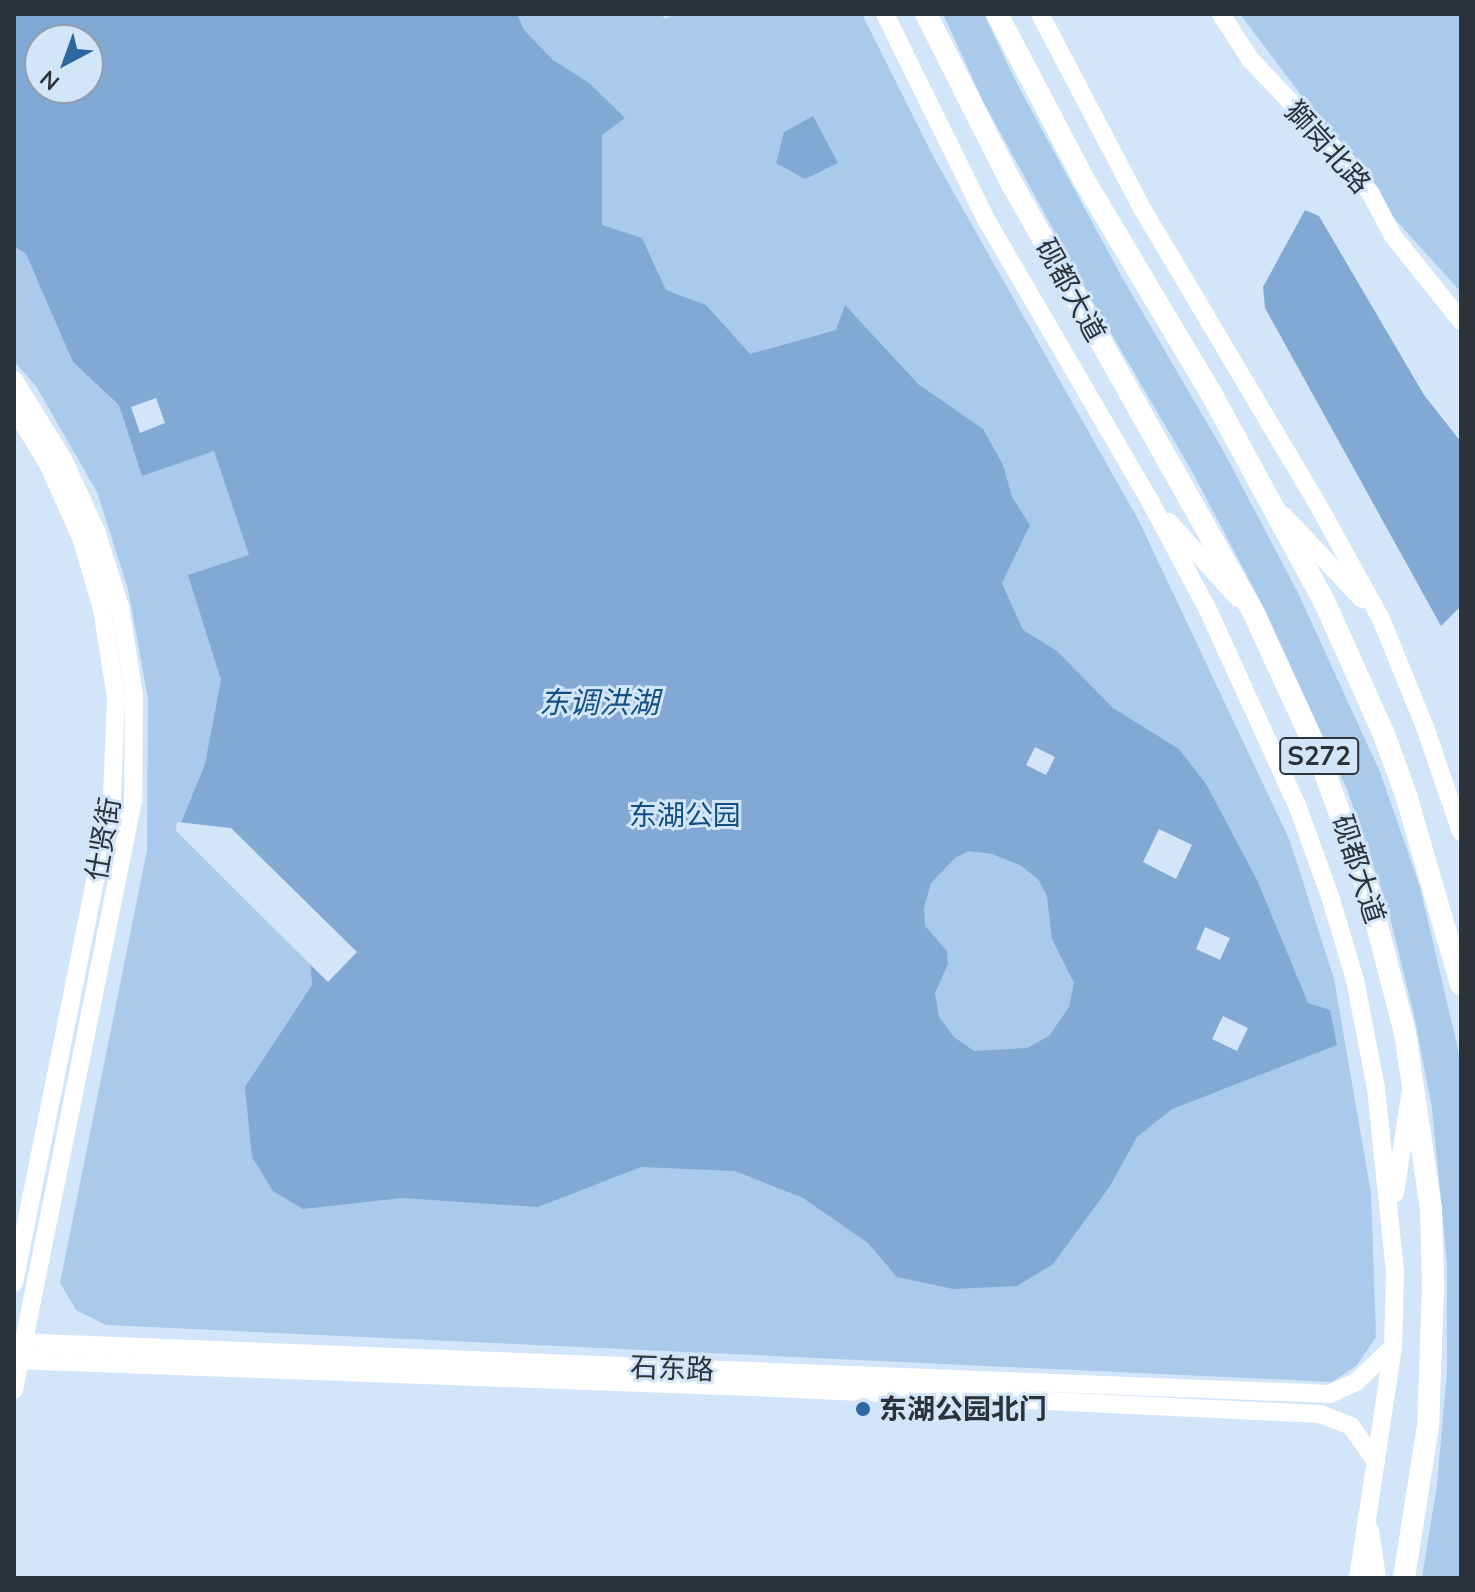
<!DOCTYPE html>
<meta charset="utf-8">
<style>
body{margin:0}
#map{position:relative;width:1475px;height:1592px;overflow:hidden;background:#d3e5f8;font-family:Mulish,"Noto Sans SC",sans-serif}
div>[style]{position:absolute}
[style*='--x']{left:calc(var(--x)*1px);top:calc(var(--y)*1px);width:calc(var(--w)*1px);rotate:calc(var(--a)*1deg)}
.green>*{inset:0;background:#a9caeb}
.water>*{inset:0;background:#81a9d3}
.pier>*{inset:0;background:#d3e5f8}
.minor>*{height:18px;margin:-9px;padding:0 9px;transform-origin:9px;border-radius:9px;background:#fff}
.major>*{height:22px;margin:-11px;padding:0 11px;transform-origin:11px;border-radius:11px;background:#fff}
.dots>*{width:22px;height:22px;translate:-50% -50%;box-sizing:border-box;border:4px solid #d3e5f8;border-radius:50%}
span{translate:-50% -50%;white-space:nowrap;text-align:center;line-height:1.15;-webkit-text-stroke:6px #d3e5f8;paint-order:stroke}
.shield-label span{padding:2px 6px;background:#d3e5f8;border:2px solid;border-radius:6px;-webkit-text-stroke-width:0}
.shield-label{font-size:26px;color:#2b323a;font-weight:700}
.street-label{font-size:28px;color:#2b323a}
.park-label{font-size:28px;color:#114e82}
.poi-label{font-size:28px;color:#2b323a;font-weight:700}
.left{translate:0 -50%;text-align:left}
.water-label{font-size:30px;color:#135083;font-style:italic}
.frame{position:absolute;inset:0;border:16px solid #2b323a;pointer-events:none}
.north{position:absolute;left:24px;top:24px;width:80px;height:80px;box-sizing:border-box;background:#d3e5f8;border:2px solid #909dac;border-radius:50%;rotate:221deg;font-size:22px;font-weight:700;line-height:32px;text-align:center;color:#2b323a}
.north::after{content:'';display:block;margin:auto;width:28px;height:36px;background:#2c689f;clip-path:polygon(50% 0,100% 100%,50% 72%,0 100%)}
</style>
<div id="map">
<div class="green">
<i style="clip-path:polygon(evenodd,14px 14px,661px 14px,665px 19px,675px 14px,862px 14px,933px 156px,1139px 521px,1290px 841px,1334px 979px,1371px 1193px,1376px 1337px,1357px 1365px,1332px 1382px,106px 1325px,76px 1310px,60px 1283px,147px 850px,148px 699px,128px 589px,97px 492px,36px 386px,14px 361px,14px 14px,40px 40px,88px 40px,88px 88px,40px 88px,40px 40px)"></i>
<i style="clip-path:polygon(943px 14px,984px 14px,1015px 80px,1123px 279px,1225px 454px,1298px 593px,1380px 772px,1420px 887px,1461px 1062px,1461px 1578px,1422px 1578px,1437px 1485px,1447px 1372px,1447px 1263px,1432px 1108px,1414px 1015px,1387px 905px,1347px 789px,1265px 610px,1193px 473px,1094px 304px,983px 101px)"></i>
<i style="clip-path:polygon(1240px 14px,1461px 14px,1461px 292px,1393px 217px)"></i>
</div>
<div class="water">
<i style="clip-path:polygon(evenodd,14px 14px,517px 14px,524px 30px,553px 60px,589px 83px,625px 118px,602px 135px,602px 225px,642px 238px,666px 290px,706px 305px,750px 354px,836px 330px,845px 305px,918px 384px,983px 429px,1003px 465px,1012px 497px,1030px 525px,1002px 583px,1023px 630px,1057px 651px,1113px 708px,1179px 749px,1206px 784px,1257px 880px,1308px 1003px,1330px 1010px,1337px 1045px,1172px 1109px,1137px 1137px,1110px 1186px,1053px 1264px,1017px 1286px,953px 1289px,897px 1277px,868px 1243px,803px 1198px,735px 1171px,641px 1167px,538px 1207px,402px 1198px,303px 1209px,273px 1191px,252px 1157px,245px 1087px,312px 985px,310px 958px,179px 828px,205px 764px,221px 680px,188px 575px,249px 555px,214px 451px,142px 476px,119px 405px,73px 362px,26px 254px,14px 246px,14px 14px,40px 40px,88px 40px,88px 88px,40px 88px,40px 40px,14px 14px,968px 851px,992px 854px,1020px 865px,1038px 879px,1047px 896px,1052px 939px,1074px 983px,1069px 1007px,1049px 1036px,1027px 1048px,974px 1051px,954px 1037px,939px 1017px,935px 993px,948px 964px,947px 951px,925px 926px,924px 908px,931px 883px,955px 858px,968px 851px)"></i>
<i style="clip-path:polygon(813px 116px,838px 163px,805px 179px,776px 163px,784px 132px)"></i>
<i style="clip-path:polygon(1305px 210px,1319px 216px,1424px 395px,1461px 442px,1461px 606px,1441px 626px,1265px 308px,1263px 287px)"></i>
</div>
<div class="pier">
<i style="clip-path:polygon(156px 398px,165px 423px,140px 433px,131px 407px)"></i>
<i style="clip-path:polygon(1035px 747px,1055px 757px,1046px 775px,1026px 765px)"></i>
<i style="clip-path:polygon(177px 822px,231px 828px,357px 952px,328px 982px,176px 831px)"></i>
<i style="clip-path:polygon(1159px 829px,1192px 845px,1176px 879px,1143px 862px)"></i>
<i style="clip-path:polygon(1205px 927px,1230px 938px,1220px 960px,1196px 949px)"></i>
<i style="clip-path:polygon(1223px 1016px,1248px 1028px,1237px 1051px,1212px 1039px)"></i>
</div>
<div class="minor">
<i style="--x:885;--y:14;--w:231;--a:63.8"></i>
<i style="--x:987;--y:221;--w:326;--a:59.8"></i>
<i style="--x:1151;--y:503;--w:121;--a:62"></i>
<i style="--x:1208;--y:610;--w:214;--a:65.5"></i>
<i style="--x:1297;--y:805;--w:97;--a:70.1"></i>
<i style="--x:1330;--y:896;--w:88;--a:73.4"></i>
<i style="--x:1355;--y:980;--w:110;--a:79"></i>
<i style="--x:1376;--y:1088;--w:186;--a:84.1"></i>
<i style="--x:1395;--y:1273;--w:74;--a:91.5"></i>
<i style="--x:1393;--y:1347;--w:234;--a:98.6"></i>
<i style="--x:1040;--y:14;--w:221;--a:62.3"></i>
<i style="--x:1143;--y:210;--w:341;--a:59.3"></i>
<i style="--x:1317;--y:503;--w:132;--a:61.1"></i>
<i style="--x:1381;--y:619;--w:120;--a:67.9"></i>
<i style="--x:1426;--y:730;--w:108;--a:71.1"></i>
<i style="--x:1221;--y:14;--w:54;--a:57.2"></i>
<i style="--x:1250;--y:59;--w:141;--a:46.7"></i>
<i style="--x:1347;--y:162;--w:40;--a:53"></i>
<i style="--x:1371;--y:194;--w:47;--a:62.4"></i>
<i style="--x:1393;--y:236;--w:109;--a:51.3"></i>
<i style="--x:14;--y:380;--w:93;--a:58.2"></i>
<i style="--x:63;--y:459;--w:79;--a:65.4"></i>
<i style="--x:96;--y:531;--w:80;--a:72.5"></i>
<i style="--x:120;--y:607;--w:89;--a:81"></i>
<i style="--x:134;--y:695;--w:106;--a:90.5"></i>
<i style="--x:133;--y:801;--w:601;--a:101.42"></i>
<i style="--x:14;--y:408;--w:68;--a:58.9"></i>
<i style="--x:49;--y:466;--w:81;--a:66"></i>
<i style="--x:82;--y:540;--w:72;--a:73.8"></i>
<i style="--x:102;--y:609;--w:89;--a:81"></i>
<i style="--x:116;--y:697;--w:100;--a:92.3"></i>
<i style="--x:112;--y:797;--w:495;--a:101.4"></i>
<i style="--x:1284;--y:516;--w:114;--a:46.8"></i>
<i style="--x:1169;--y:522;--w:103;--a:47.8"></i>
<i style="--x:1395;--y:1193;--w:98;--a:-81.2"></i>
<i style="--x:14;--y:1342;--w:1317;--a:2.26"></i>
<i style="--x:1330;--y:1394;--w:29;--a:-25"></i>
<i style="--x:1356;--y:1382;--w:51;--a:-43.4"></i>
<i style="--x:14;--y:1360;--w:764;--a:2.1"></i>
<i style="--x:777;--y:1388;--w:544;--a:2.74"></i>
<i style="--x:1320;--y:1414;--w:33;--a:21"></i>
<i style="--x:1351;--y:1426;--w:44;--a:55.2"></i>
</div>
<div class="major">
<i style="--x:926;--y:14;--w:191;--a:63.2"></i>
<i style="--x:1012;--y:184;--w:496;--a:60.6"></i>
<i style="--x:1255;--y:616;--w:149;--a:65.3"></i>
<i style="--x:1317;--y:751;--w:149;--a:70"></i>
<i style="--x:1368;--y:891;--w:147;--a:75.4"></i>
<i style="--x:1405;--y:1033;--w:178;--a:81.6"></i>
<i style="--x:1431;--y:1209;--w:77;--a:88.5"></i>
<i style="--x:1433;--y:1286;--w:140;--a:92"></i>
<i style="--x:1428;--y:1426;--w:154;--a:99"></i>
<i style="--x:997;--y:14;--w:187;--a:62.3"></i>
<i style="--x:1084;--y:180;--w:248;--a:59.2"></i>
<i style="--x:1211;--y:393;--w:237;--a:61.5"></i>
<i style="--x:1324;--y:601;--w:144;--a:65.8"></i>
<i style="--x:1383;--y:732;--w:67;--a:69.9"></i>
<i style="--x:1406;--y:795;--w:197;--a:73.8"></i>
<i style="--x:1368;--y:1531;--w:48;--a:81.5"></i>
</div>
<div class="dots">
<i style="left:863px;top:1409px;background:#2c689f"></i>
</div>
<div class="shield-label">
<span style="left:1319px;top:756px">S272</span>
</div>
<div class="street-label">
<span style="left:1328px;top:147px;rotate:48deg">獅岗北路</span>
<span style="left:1071px;top:290px;rotate:61deg">砚都大道</span>
<span style="left:103px;top:839px;rotate:-80deg">仕贤街</span>
<span style="left:1359px;top:869px;rotate:72deg">砚都大道</span>
<span style="left:672px;top:1368px;rotate:2deg">石东路</span>
</div>
<div class="park-label">
<span style="left:685px;top:815px">东湖公园</span>
</div>
<div class="poi-label">
<span class="left" style="left:879px;top:1409px">东湖公园北门</span>
</div>
<div class="water-label">
<span style="left:599px;top:702px">东调洪湖</span>
</div>
<div class="frame"></div>
<div class="north">N</div>
</div>
